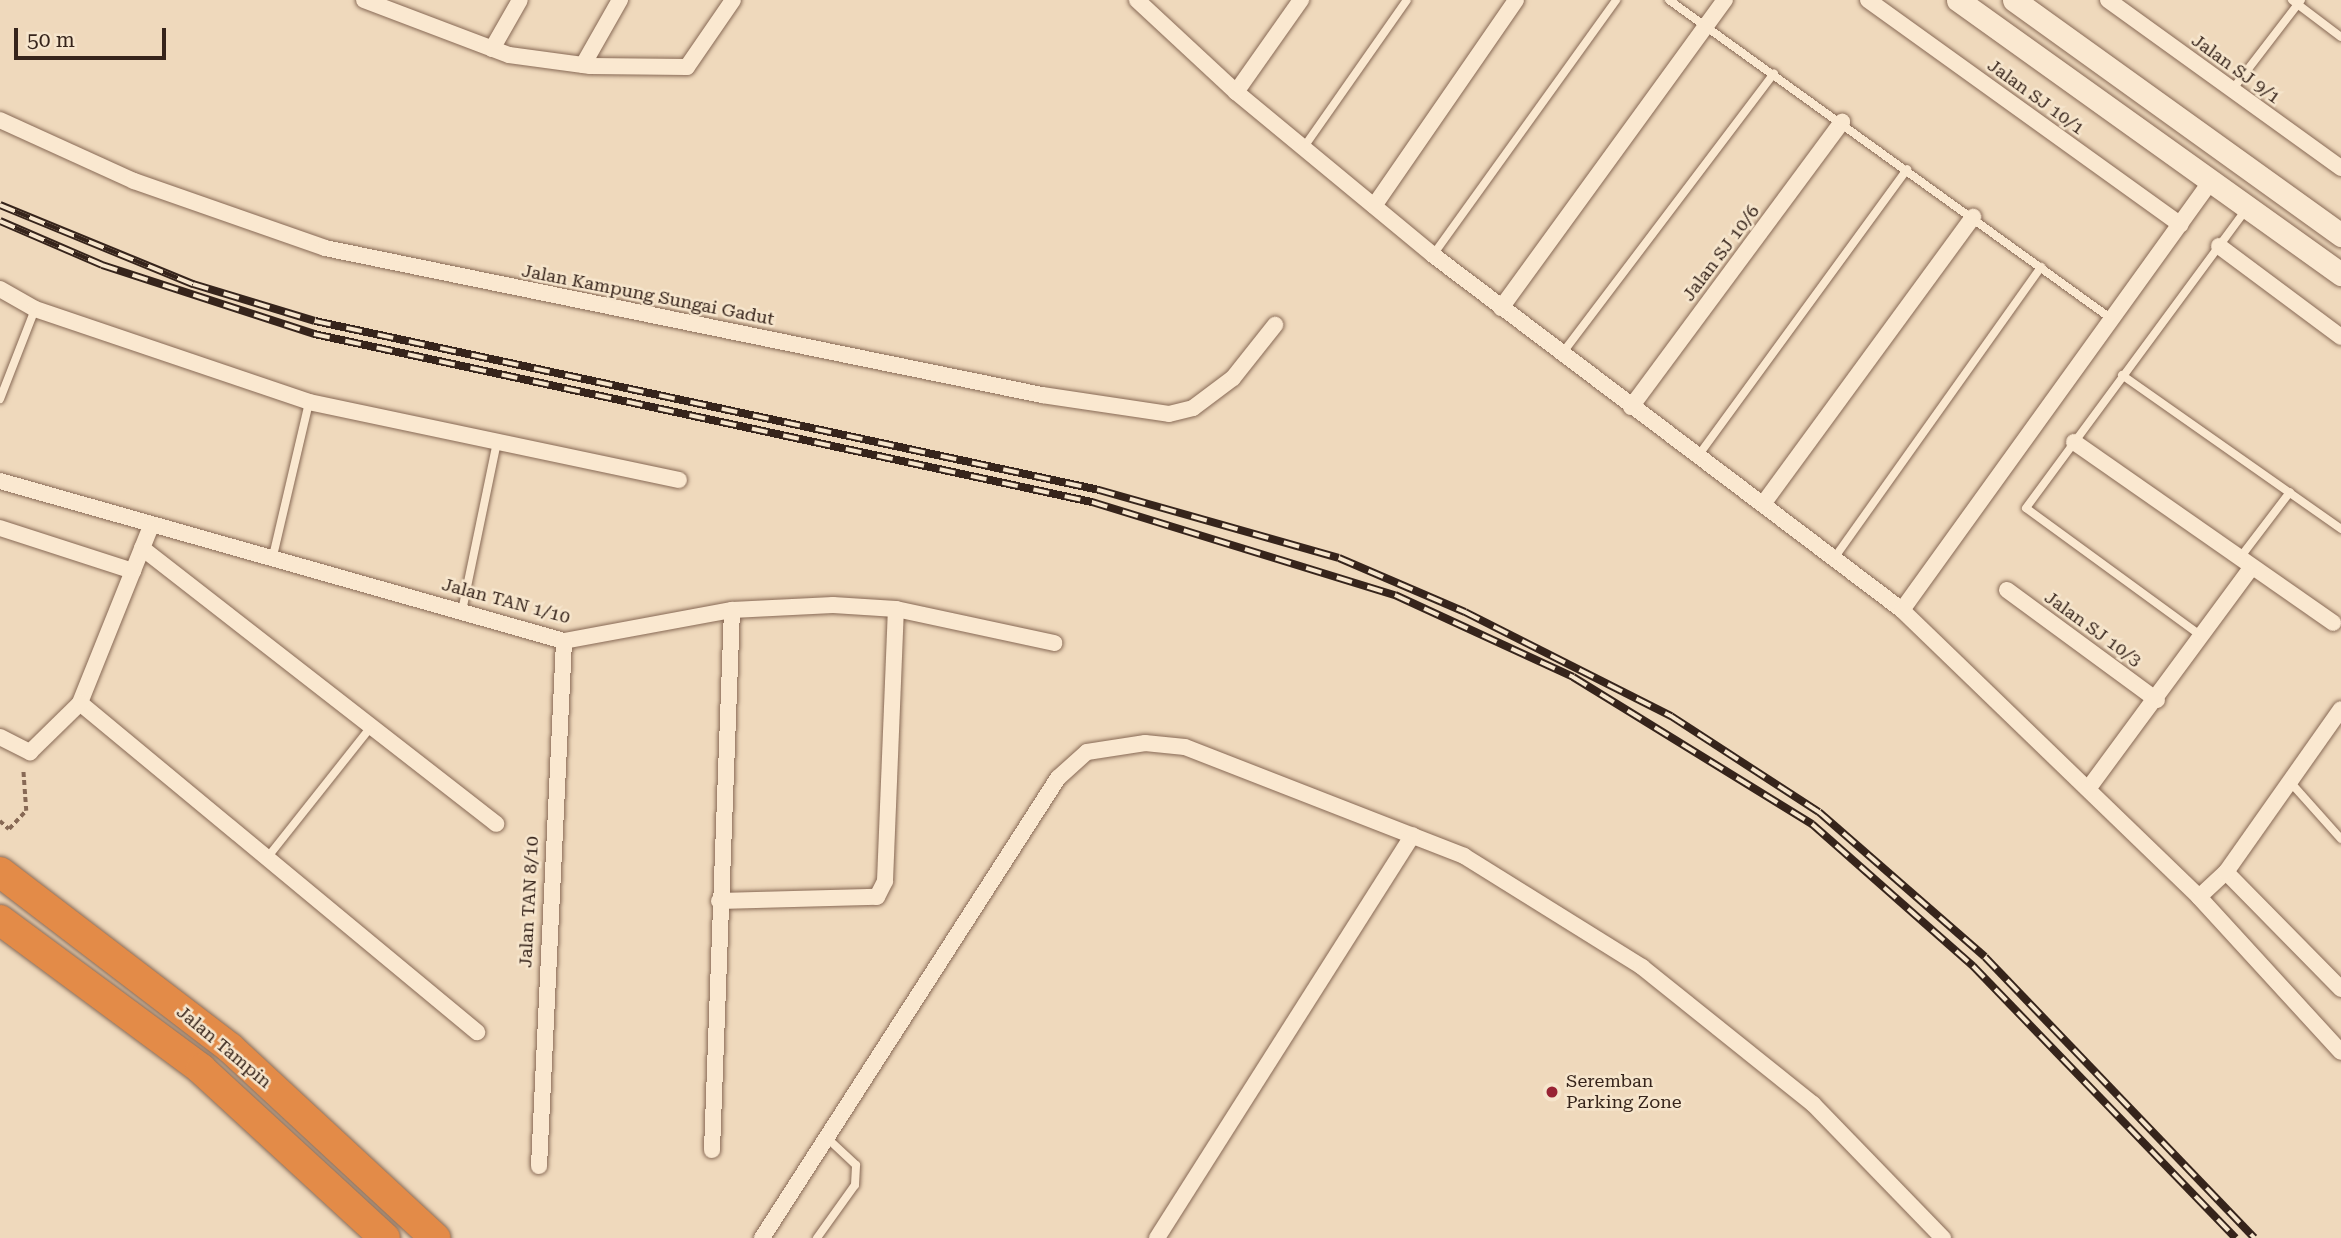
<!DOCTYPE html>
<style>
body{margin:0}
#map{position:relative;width:2341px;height:1238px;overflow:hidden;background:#efd9bc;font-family:"Roboto Serif",serif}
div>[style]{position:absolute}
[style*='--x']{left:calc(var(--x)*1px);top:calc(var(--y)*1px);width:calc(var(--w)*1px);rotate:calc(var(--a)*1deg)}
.path>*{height:3.5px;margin-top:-1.75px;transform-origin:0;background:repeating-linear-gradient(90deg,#876955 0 5px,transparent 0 8.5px)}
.roads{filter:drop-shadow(0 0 2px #876955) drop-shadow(0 0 2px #876955)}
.lane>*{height:8px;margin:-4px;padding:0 4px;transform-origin:4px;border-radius:4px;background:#fae8d0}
.street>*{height:16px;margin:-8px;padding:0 8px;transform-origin:8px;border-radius:8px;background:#fae8d0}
.secondary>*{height:23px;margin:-11.5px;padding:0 11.5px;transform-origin:11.5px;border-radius:11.5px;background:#fae8d0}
.highway>*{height:30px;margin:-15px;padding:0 15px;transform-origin:15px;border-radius:15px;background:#e38b48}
.rail>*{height:8px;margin-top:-4px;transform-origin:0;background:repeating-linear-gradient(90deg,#f6e5cc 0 16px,#36241b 0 32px);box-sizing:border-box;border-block:2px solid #36241b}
.dots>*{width:19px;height:19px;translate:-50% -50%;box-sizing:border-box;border:4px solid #f6e5cc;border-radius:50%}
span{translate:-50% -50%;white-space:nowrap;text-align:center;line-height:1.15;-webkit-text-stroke:5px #f6e5cc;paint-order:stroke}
.street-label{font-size:18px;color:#36241b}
.poi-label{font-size:18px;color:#36241b}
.left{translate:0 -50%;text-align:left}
.scale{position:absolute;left:14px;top:28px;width:152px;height:32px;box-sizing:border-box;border:4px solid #36241b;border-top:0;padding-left:9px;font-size:21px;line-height:24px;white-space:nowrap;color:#36241b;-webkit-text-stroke:5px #f6e5cc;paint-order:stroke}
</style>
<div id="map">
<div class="path">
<i style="--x:0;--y:821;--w:12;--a:42"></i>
<i style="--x:9;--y:829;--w:25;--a:-47"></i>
<i style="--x:26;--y:811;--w:42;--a:-94.1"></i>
</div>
<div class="roads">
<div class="lane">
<i style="--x:1669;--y:0;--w:547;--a:35.78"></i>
<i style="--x:2292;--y:0;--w:61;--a:37.1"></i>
<i style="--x:2232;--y:90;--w:113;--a:-52.5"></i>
<i style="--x:1304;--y:147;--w:179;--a:-55"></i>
<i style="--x:1433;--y:255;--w:314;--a:-54.3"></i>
<i style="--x:1561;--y:355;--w:353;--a:-52.9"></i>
<i style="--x:2122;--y:375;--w:268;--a:35.1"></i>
<i style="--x:0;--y:399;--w:97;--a:-68.7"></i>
<i style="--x:1698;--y:456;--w:355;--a:-53.9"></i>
<i style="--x:273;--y:556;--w:158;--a:-76.8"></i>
<i style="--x:1835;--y:557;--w:356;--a:-54.6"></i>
<i style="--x:2239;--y:559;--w:84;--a:-52.7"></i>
<i style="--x:462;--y:611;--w:173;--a:-78.3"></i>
<i style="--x:2200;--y:635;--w:215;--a:-143.9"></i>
<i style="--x:2026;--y:508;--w:370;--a:-53.6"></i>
<i style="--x:2291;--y:783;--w:75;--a:48.2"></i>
<i style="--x:267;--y:858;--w:167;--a:-51.6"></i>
<i style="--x:817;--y:1238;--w:65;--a:-54.4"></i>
<i style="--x:855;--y:1185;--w:20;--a:-87"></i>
<i style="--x:856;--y:1165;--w:42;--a:-136.9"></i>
</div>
<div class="street">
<i style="--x:364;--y:0;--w:155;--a:20.8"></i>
<i style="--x:509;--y:55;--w:82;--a:7.7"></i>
<i style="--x:590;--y:66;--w:97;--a:0.6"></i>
<i style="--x:687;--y:67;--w:81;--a:-55.5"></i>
<i style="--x:1137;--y:0;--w:135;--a:42.9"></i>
<i style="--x:1236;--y:92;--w:256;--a:39.6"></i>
<i style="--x:1433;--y:255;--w:588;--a:37.12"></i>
<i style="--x:1902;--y:610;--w:413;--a:44"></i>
<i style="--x:2199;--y:897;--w:210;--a:47.5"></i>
<i style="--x:1868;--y:0;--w:385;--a:35.7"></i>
<i style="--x:2108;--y:0;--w:287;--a:35.8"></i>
<i style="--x:492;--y:49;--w:56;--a:-60.3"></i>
<i style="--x:583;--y:65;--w:75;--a:-60.4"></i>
<i style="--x:1236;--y:92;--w:113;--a:-54.8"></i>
<i style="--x:0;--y:120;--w:147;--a:24.5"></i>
<i style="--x:134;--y:181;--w:202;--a:19.3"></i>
<i style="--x:325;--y:248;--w:732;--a:11.59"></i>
<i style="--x:1042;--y:395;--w:128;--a:8.5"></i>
<i style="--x:1169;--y:414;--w:25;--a:-14"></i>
<i style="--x:1193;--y:408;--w:50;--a:-36.9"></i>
<i style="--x:1233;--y:378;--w:68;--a:-51.6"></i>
<i style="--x:1374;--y:206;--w:250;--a:-55.4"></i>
<i style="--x:2219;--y:246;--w:152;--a:36.7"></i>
<i style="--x:0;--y:289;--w:40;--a:29.7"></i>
<i style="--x:35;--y:309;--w:289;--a:18.7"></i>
<i style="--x:309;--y:402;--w:378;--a:11.9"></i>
<i style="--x:1501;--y:308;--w:381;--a:-54"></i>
<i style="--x:1631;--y:407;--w:355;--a:-53.5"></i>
<i style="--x:2074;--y:442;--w:316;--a:34.9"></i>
<i style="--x:0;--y:481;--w:586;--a:15.84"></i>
<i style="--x:564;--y:641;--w:171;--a:-10.5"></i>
<i style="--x:732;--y:610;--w:101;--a:-2.8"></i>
<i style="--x:833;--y:605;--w:63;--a:3.6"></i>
<i style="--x:896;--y:609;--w:162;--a:12.1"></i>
<i style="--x:1763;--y:504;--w:356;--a:-53.8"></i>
<i style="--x:151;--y:526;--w:191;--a:111.9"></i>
<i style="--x:80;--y:703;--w:516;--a:39.65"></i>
<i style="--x:0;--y:528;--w:140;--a:17.9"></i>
<i style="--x:142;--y:548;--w:449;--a:37.9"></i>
<i style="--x:2007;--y:590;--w:186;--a:36.3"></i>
<i style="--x:1902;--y:610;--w:529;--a:-54.24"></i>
<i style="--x:0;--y:737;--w:34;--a:27"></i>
<i style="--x:30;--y:752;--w:70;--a:-44.4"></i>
<i style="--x:2088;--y:789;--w:275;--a:-53.6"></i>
<i style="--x:2226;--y:872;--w:164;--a:45.5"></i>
<i style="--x:2199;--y:897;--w:37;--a:-43"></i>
<i style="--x:2226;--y:872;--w:199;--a:-54.8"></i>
<i style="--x:719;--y:901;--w:158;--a:-1.5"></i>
<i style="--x:877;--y:897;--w:18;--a:-63"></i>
<i style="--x:885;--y:881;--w:272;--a:-87.7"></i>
<i style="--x:712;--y:1150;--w:540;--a:-87.88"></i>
<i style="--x:539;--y:1166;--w:526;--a:-87.27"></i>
<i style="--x:762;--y:1238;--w:547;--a:-57.24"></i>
<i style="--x:1058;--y:778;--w:39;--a:-42"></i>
<i style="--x:1087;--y:752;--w:59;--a:-8.8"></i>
<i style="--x:1145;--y:743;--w:40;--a:5.7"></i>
<i style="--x:1185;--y:747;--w:300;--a:21.3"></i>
<i style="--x:1464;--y:856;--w:210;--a:31.9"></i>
<i style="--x:1642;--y:967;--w:219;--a:38.7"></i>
<i style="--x:1813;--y:1104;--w:187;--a:45.9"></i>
<i style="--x:1157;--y:1238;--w:477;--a:-57.6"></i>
</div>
<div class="secondary">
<i style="--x:1958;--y:0;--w:471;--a:35.6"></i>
<i style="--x:2014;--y:0;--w:403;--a:35.7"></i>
</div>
<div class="highway">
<i style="--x:0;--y:872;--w:290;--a:37.4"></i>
<i style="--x:230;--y:1048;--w:280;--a:42.8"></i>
<i style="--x:0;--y:920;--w:250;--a:36.5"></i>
<i style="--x:201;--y:1069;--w:250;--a:42.6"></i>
</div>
</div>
<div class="rail">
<i style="--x:0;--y:205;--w:209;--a:22.3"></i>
<i style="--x:193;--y:284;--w:127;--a:16.9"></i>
<i style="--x:315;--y:321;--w:802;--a:12.16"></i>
<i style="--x:1099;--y:490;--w:249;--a:15.8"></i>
<i style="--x:1339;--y:558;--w:137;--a:23.2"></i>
<i style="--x:1465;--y:612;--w:231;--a:26.8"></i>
<i style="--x:1671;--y:716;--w:176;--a:33"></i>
<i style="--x:1819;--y:812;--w:220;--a:41.1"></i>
<i style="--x:1985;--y:957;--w:389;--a:46.2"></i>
<i style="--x:0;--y:221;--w:111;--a:23.3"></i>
<i style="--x:102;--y:265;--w:223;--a:18"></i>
<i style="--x:314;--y:334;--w:796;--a:12.19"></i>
<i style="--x:1092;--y:502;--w:317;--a:17.1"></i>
<i style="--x:1395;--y:595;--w:196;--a:24.7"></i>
<i style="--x:1573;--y:677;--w:281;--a:31.6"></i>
<i style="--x:1812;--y:824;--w:215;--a:41.4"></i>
<i style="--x:1973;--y:966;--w:378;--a:46"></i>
</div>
<div class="dots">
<i style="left:1552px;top:1092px;background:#982333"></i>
</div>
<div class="street-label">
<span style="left:2236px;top:69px;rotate:36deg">Jalan SJ 9/1</span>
<span style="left:2036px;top:97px;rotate:36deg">Jalan SJ 10/1</span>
<span style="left:1721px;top:253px;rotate:-53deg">Jalan SJ 10/6</span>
<span style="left:648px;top:295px;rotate:11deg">Jalan Kampung Sungai Gadut</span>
<span style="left:506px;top:601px;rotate:15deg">Jalan TAN 1/10</span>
<span style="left:2093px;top:629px;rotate:36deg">Jalan SJ 10/3</span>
<span style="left:529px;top:902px;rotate:-87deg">Jalan TAN 8/10</span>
<span style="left:224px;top:1047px;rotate:40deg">Jalan Tampin</span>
</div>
<div class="poi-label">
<span class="left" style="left:1566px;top:1092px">Seremban<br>Parking Zone</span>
</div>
<div class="scale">50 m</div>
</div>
